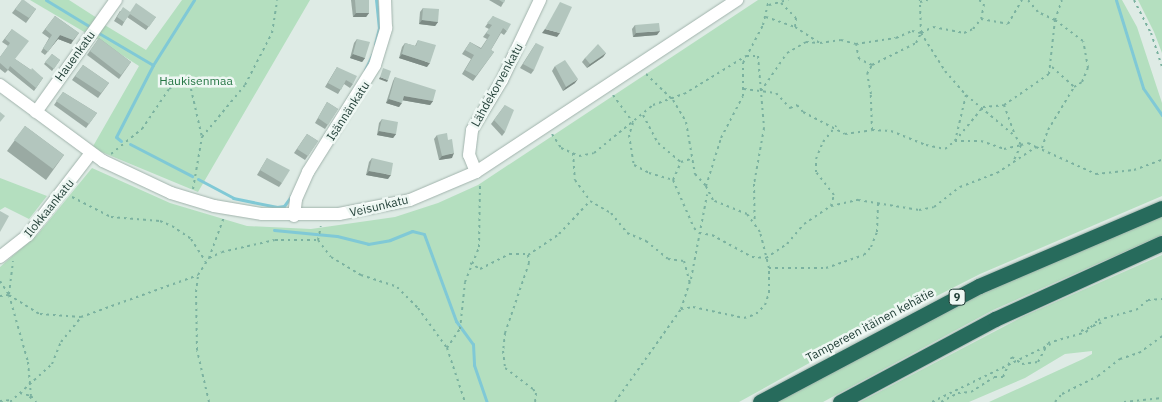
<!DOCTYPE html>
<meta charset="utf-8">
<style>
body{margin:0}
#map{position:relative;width:1162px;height:402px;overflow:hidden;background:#deebe5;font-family:"IBM Plex Sans",sans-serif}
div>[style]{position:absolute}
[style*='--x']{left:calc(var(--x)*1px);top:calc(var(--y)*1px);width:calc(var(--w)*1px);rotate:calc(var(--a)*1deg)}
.green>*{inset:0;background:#b4dfbf}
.stream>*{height:3px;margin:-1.5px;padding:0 1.5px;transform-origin:1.5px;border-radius:1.5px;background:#80c9d6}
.path>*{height:2px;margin-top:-1px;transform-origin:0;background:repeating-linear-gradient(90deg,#7bb2a0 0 2.5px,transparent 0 6.5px)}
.roads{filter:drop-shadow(0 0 1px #a1b3ac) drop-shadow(0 0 1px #a1b3ac)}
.minor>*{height:12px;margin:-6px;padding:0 6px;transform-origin:6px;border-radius:6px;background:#fff}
.highway>*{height:15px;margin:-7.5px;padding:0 7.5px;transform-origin:7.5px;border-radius:7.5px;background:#276b5c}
.wall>*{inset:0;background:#9aaaa3}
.shaded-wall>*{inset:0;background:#7d8b85}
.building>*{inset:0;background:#b3c6be}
span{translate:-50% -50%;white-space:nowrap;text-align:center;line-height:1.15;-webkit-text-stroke:5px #eef7f3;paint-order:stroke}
.shield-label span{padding:1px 4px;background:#eef7f3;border:1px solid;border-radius:4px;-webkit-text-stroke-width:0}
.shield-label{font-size:11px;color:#1e3c34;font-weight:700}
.street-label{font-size:12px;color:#1e3c34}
.park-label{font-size:12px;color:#257644}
</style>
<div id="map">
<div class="green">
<i style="clip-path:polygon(30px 0,69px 0,97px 18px,86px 33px)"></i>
<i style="clip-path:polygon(182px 0,310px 0,198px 192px,92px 148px,139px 66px,94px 37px,103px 24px,146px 50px)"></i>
<i style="clip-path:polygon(758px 0,1122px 0,1137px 27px,1162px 103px,1162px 196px,980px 274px,858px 336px,739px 402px,0 402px,0 267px,38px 234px,92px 168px,170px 203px,247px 226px,311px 229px,395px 217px,438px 203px,478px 185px)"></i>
<i style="clip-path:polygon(1138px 0,1162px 0,1162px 53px,1154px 32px)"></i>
<i style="clip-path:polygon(0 178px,47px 196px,29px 219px,5px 207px,0 210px)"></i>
<i style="clip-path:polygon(1162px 215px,1162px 235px,993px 310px,823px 402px,776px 402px,939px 314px,1014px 278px)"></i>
<i style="clip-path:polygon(1162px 255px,1162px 402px,989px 402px,1083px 359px,1092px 354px,1092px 351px,1065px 354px,1025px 378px,969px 402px,860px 402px,1024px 316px)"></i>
</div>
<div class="stream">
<i style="--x:46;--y:0;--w:54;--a:31.3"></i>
<i style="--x:1116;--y:0;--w:92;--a:72.9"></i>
<i style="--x:1143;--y:88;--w:33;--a:55"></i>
<i style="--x:97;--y:32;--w:65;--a:30.5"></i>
<i style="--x:375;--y:44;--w:16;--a:-76"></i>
<i style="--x:379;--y:28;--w:28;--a:-96"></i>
<i style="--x:365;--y:70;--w:17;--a:-65"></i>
<i style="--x:121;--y:141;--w:6;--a:-141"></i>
<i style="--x:116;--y:137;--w:81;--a:-62.8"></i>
<i style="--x:153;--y:65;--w:77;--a:-57.8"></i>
<i style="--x:130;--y:144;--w:70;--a:27.3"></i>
<i style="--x:198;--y:179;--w:40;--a:28"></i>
<i style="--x:233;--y:198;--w:45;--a:11.6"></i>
<i style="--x:277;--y:207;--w:7;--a:-8"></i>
<i style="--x:284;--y:206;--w:14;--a:-54"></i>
<i style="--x:274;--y:230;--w:63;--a:5.4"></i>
<i style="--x:337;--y:236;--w:32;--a:14"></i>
<i style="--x:368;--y:244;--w:22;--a:-10"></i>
<i style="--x:390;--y:240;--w:24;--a:-22"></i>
<i style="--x:412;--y:231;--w:12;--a:14"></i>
<i style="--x:424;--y:234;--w:93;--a:69.8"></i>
<i style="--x:456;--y:321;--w:29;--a:54"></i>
<i style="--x:473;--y:344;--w:21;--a:87"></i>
<i style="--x:474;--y:365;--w:39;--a:71"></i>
</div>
<div class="path">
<i style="--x:979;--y:0;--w:6;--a:39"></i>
<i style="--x:984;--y:4;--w:15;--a:101"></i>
<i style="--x:1134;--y:0;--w:37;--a:63"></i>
<i style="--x:1151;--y:33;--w:35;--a:72"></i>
<i style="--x:920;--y:2;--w:8;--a:-14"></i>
<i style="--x:781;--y:3;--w:21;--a:45"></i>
<i style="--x:796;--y:18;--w:9;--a:96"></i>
<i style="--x:795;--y:27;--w:30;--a:33"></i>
<i style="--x:820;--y:43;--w:21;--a:-8"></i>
<i style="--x:841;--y:40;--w:16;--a:15"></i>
<i style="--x:856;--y:44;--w:40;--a:-8.5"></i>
<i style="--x:896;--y:38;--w:17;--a:-24"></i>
<i style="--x:912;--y:31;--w:9;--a:13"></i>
<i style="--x:921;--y:33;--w:45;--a:57.7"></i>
<i style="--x:945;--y:71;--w:32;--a:49"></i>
<i style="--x:966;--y:95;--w:65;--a:40"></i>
<i style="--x:1016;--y:137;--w:9;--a:58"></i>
<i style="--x:1021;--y:145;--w:7;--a:-16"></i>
<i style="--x:1028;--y:143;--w:9;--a:27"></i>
<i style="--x:769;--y:5;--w:20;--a:-15"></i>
<i style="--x:766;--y:17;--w:31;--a:19"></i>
<i style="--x:921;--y:33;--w:13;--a:-27"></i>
<i style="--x:933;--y:27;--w:32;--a:11"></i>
<i style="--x:964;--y:33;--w:10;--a:-24"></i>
<i style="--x:973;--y:29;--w:13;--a:-51"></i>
<i style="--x:981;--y:19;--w:27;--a:10"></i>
<i style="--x:1008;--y:24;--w:28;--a:-60"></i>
<i style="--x:872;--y:65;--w:49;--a:-26.6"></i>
<i style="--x:916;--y:43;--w:11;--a:-63"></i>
<i style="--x:921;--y:33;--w:33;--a:-92"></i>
<i style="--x:1052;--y:67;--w:30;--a:42"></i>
<i style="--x:646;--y:74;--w:37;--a:44"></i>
<i style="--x:673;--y:100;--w:26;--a:59"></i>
<i style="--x:686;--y:122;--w:53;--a:80.2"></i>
<i style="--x:695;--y:174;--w:16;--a:47"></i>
<i style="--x:744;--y:89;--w:32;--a:7"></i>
<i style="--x:776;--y:93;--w:21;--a:47"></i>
<i style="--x:790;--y:108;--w:8;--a:-23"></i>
<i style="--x:797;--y:105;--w:9;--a:49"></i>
<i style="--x:803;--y:112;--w:47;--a:27.6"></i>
<i style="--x:845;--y:134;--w:27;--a:-8"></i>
<i style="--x:872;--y:130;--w:36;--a:-92"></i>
<i style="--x:871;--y:94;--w:20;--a:-101"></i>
<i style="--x:867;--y:74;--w:10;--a:-61"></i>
<i style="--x:872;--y:65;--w:14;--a:-155"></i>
<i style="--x:859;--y:59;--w:14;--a:-102"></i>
<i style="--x:761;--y:91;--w:46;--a:-55.6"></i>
<i style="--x:787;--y:53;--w:22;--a:-30"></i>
<i style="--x:806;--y:42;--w:13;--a:4"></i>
<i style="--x:613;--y:95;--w:34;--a:54"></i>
<i style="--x:633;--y:123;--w:13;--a:108"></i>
<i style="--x:629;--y:135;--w:30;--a:81"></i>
<i style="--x:634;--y:165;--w:17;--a:28"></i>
<i style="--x:649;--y:173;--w:25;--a:16"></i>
<i style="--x:673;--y:180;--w:52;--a:66.4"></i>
<i style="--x:694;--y:228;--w:7;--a:45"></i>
<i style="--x:699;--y:233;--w:13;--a:9"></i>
<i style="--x:712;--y:235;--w:46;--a:28.8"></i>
<i style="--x:752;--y:257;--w:14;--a:4"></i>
<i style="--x:766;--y:258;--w:25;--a:-34"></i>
<i style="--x:787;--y:244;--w:26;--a:-50"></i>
<i style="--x:804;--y:224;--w:32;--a:-34"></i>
<i style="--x:831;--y:206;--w:28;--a:-13"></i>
<i style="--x:858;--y:200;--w:62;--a:9.3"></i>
<i style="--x:919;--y:210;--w:15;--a:-11"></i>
<i style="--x:934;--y:207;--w:33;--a:-38"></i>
<i style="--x:960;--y:187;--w:40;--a:-21"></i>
<i style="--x:997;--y:173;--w:47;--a:-33.7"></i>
<i style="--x:1036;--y:147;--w:66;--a:24.2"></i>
<i style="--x:1096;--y:174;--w:38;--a:-6"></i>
<i style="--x:1134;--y:170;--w:30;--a:-20"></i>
<i style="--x:966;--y:95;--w:47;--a:103.4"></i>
<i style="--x:955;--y:141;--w:44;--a:-50.5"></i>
<i style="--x:983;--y:107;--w:21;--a:-5"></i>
<i style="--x:1004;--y:105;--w:55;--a:-34.6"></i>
<i style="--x:1049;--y:74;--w:54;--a:-83.7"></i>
<i style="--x:1055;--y:20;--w:19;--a:-155"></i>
<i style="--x:1038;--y:12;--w:16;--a:-130"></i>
<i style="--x:1004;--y:105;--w:32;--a:70"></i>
<i style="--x:643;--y:115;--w:32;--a:62"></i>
<i style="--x:658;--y:143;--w:30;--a:40"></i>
<i style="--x:872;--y:130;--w:19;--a:3"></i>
<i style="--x:891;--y:131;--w:38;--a:22"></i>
<i style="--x:926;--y:145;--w:19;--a:12"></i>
<i style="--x:945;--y:149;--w:13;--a:-39"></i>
<i style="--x:955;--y:141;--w:26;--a:0"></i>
<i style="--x:981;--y:141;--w:24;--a:19"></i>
<i style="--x:1004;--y:149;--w:17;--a:-13"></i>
<i style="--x:1021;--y:145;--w:17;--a:115"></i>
<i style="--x:552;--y:134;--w:17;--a:57"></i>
<i style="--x:561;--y:148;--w:20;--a:24"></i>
<i style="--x:579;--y:156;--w:15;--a:-11"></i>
<i style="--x:594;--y:153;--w:76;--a:-39.1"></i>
<i style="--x:653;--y:105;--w:33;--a:-20"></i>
<i style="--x:684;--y:94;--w:73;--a:-31.5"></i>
<i style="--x:746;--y:56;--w:12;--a:0"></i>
<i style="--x:758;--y:56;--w:72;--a:85.2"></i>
<i style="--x:764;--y:128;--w:57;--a:100.1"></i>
<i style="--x:754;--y:184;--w:39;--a:89"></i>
<i style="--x:1042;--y:148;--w:19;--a:-72"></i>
<i style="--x:1048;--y:130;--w:50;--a:-58.8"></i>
<i style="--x:1074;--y:87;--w:9;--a:-32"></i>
<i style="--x:1082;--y:82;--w:15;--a:-67"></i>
<i style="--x:1088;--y:68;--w:27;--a:-100"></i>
<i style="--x:1083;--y:41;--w:35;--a:-143"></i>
<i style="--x:1055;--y:20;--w:21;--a:-71"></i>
<i style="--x:573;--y:153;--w:27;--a:86"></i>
<i style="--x:575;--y:180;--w:26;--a:54"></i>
<i style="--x:111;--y:154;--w:40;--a:-39"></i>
<i style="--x:142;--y:129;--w:48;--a:-56"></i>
<i style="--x:169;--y:89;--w:23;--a:-34"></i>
<i style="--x:188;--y:76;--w:63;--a:77.1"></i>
<i style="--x:673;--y:180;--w:20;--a:-66"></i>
<i style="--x:681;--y:162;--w:10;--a:-17"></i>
<i style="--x:193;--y:189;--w:53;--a:-80.2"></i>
<i style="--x:202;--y:137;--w:67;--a:-50.4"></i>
<i style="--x:245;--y:85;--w:59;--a:-62.6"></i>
<i style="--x:272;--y:33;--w:33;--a:-81"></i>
<i style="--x:72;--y:197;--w:44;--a:27.1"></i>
<i style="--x:111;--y:217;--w:49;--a:4.7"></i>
<i style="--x:160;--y:221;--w:13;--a:23"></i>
<i style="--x:172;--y:226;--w:23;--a:34"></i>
<i style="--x:191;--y:239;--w:27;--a:57"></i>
<i style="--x:831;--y:206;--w:11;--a:-75"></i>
<i style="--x:834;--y:195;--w:29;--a:-128"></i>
<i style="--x:816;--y:172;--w:13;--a:-90"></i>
<i style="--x:816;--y:159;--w:18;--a:-68"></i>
<i style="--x:823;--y:142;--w:21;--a:-51"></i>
<i style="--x:318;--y:240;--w:14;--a:-78"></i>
<i style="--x:528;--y:255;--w:37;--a:-34"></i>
<i style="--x:559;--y:234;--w:45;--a:-46.8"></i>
<i style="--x:590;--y:201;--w:24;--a:30"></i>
<i style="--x:611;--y:213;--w:26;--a:51"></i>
<i style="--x:627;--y:233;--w:21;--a:23"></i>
<i style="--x:646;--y:241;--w:28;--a:39"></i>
<i style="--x:668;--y:259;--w:16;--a:7"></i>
<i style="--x:684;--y:261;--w:23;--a:75"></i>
<i style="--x:528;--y:255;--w:8;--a:83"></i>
<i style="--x:529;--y:263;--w:74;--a:108.9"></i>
<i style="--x:505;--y:333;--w:18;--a:96"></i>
<i style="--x:503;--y:351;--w:17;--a:83"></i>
<i style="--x:505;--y:368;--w:35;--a:37"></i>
<i style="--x:533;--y:389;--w:5;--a:53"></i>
<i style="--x:536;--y:393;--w:9;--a:96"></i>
<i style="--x:209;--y:258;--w:14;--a:-25"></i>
<i style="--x:222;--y:252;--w:54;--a:-12.8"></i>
<i style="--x:275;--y:240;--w:43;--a:0"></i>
<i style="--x:318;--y:240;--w:21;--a:53"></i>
<i style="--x:331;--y:257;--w:35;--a:31"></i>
<i style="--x:361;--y:275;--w:38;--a:18"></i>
<i style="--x:397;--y:287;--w:30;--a:45"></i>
<i style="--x:418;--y:308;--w:49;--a:54.1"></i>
<i style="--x:447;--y:348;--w:57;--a:71.6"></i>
<i style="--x:470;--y:263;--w:12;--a:31"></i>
<i style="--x:480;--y:269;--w:34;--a:-27"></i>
<i style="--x:510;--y:254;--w:17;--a:0"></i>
<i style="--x:769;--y:268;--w:57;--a:0"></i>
<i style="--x:826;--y:268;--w:40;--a:-18.9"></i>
<i style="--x:864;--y:255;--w:11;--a:-49"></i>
<i style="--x:871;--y:247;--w:16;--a:-68"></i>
<i style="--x:877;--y:232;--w:29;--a:-88"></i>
<i style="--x:0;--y:281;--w:17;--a:57"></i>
<i style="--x:9;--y:295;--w:70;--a:74.2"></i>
<i style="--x:28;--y:362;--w:34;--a:85"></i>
<i style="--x:31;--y:396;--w:8;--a:50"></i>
<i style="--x:9;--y:294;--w:33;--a:-83"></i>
<i style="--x:0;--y:296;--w:9;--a:-6"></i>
<i style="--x:9;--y:295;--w:36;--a:32"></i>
<i style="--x:40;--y:314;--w:41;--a:4.2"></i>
<i style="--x:681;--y:309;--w:32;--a:-72"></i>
<i style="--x:691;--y:279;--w:86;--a:-79.2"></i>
<i style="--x:1081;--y:331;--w:25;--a:-23"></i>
<i style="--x:447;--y:348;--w:23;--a:-56"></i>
<i style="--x:460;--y:329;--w:47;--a:-83.9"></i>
<i style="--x:465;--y:282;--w:38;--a:-68"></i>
<i style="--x:479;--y:247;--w:64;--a:-89.1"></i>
<i style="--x:20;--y:393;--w:11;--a:15"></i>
<i style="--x:31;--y:396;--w:7;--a:117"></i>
<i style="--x:0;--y:401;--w:12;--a:-5"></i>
<i style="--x:10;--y:402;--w:57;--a:-42.1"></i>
<i style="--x:52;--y:364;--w:24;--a:-68"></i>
<i style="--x:61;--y:342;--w:32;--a:-51"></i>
<i style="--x:81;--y:317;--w:124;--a:-19.7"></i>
<i style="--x:209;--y:402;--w:53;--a:-103"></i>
<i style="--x:197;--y:350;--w:58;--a:-91"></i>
<i style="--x:196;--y:292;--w:17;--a:-83"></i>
<i style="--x:198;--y:275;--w:20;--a:-57"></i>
<i style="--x:209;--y:258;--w:44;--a:-69.9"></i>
<i style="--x:615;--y:402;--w:114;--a:-54.6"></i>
<i style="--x:681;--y:309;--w:12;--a:-9"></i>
<i style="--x:693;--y:307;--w:52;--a:12.2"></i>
<i style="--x:744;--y:318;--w:13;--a:-18"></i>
<i style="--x:756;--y:314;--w:13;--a:-45"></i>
<i style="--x:765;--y:305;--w:13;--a:-72"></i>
<i style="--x:769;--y:293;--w:25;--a:-90"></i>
<i style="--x:769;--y:268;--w:37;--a:-104"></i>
<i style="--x:760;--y:232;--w:22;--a:-126"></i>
<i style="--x:747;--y:214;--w:37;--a:-158"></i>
<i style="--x:713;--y:200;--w:16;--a:-117"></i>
<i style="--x:706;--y:186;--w:50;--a:-72.6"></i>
<i style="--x:721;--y:138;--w:47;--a:-62.4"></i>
<i style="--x:743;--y:96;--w:33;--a:-90"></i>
<i style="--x:743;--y:63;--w:43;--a:-62.2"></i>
<i style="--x:763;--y:25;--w:26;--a:-77"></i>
<i style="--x:932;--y:402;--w:132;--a:-26"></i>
<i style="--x:941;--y:402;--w:19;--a:-28"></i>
<i style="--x:958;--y:393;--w:13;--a:-4"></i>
<i style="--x:971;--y:392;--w:27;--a:-33"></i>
<i style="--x:994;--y:377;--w:9;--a:0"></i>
<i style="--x:1003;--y:377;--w:22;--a:-66"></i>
<i style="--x:1012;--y:357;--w:12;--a:35"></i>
<i style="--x:1022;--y:364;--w:16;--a:-7"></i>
<i style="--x:1038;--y:362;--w:21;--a:-62"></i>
<i style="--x:1048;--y:343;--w:40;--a:-16"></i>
<i style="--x:1086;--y:332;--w:17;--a:-45"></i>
<i style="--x:1098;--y:320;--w:39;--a:-15"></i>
<i style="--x:1136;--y:310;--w:16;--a:-40"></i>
<i style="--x:1148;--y:300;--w:14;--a:-4"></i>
<i style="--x:1055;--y:402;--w:11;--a:-49"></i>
<i style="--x:1062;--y:394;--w:40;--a:-26.6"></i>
<i style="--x:1098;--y:376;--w:28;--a:-38"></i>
<i style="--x:1120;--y:359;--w:20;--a:-18"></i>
<i style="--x:1139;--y:353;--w:29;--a:-36"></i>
<i style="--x:1124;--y:402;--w:38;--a:-6"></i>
</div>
<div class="roads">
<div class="minor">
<i style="--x:0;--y:85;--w:128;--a:36.4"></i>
<i style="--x:103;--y:161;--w:75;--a:25.2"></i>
<i style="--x:171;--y:193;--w:45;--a:16.8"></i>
<i style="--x:214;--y:206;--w:49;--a:9.5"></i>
<i style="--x:262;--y:214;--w:77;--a:0"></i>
<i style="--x:339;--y:214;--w:72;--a:-11.2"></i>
<i style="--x:410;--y:200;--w:72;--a:-23"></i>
<i style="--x:476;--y:172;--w:313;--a:-33.4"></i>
<i style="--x:36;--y:112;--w:138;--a:-54.5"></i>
<i style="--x:476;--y:172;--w:18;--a:-112"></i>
<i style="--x:469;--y:155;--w:25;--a:-83"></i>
<i style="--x:472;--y:130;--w:58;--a:-59"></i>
<i style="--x:502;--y:80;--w:89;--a:-64.6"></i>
<i style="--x:294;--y:216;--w:17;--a:-83"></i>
<i style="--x:296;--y:199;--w:30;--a:-66"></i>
<i style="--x:308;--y:172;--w:126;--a:-57.9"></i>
<i style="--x:375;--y:65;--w:39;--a:-73"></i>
<i style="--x:386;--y:28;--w:28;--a:-92"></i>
<i style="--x:0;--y:257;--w:36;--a:-38"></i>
<i style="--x:28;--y:235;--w:103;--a:-52.5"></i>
</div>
<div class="highway">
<i style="--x:760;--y:402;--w:248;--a:-27.9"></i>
<i style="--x:979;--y:286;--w:199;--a:-23.1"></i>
<i style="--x:840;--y:402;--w:176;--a:-28.2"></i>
<i style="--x:995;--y:319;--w:183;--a:-24.5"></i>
</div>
</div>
<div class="wall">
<i style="clip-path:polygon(22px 0,36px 9px,26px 23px,12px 13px)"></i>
<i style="clip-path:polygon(351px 0,369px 0,369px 13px,366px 17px,353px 17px)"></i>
<i style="clip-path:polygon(489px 0,505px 0,501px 7px)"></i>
<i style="clip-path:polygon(423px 8px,438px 22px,435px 26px,419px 24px,420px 12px)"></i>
<i style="clip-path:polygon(120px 11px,130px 12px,156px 17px,146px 30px,127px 17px,122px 26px,114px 21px)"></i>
<i style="clip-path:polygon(55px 16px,79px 33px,71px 44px,58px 39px,45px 55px,41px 52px,49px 38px,42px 33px)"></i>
<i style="clip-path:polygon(493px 16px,507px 31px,504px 35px,501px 33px,491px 50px,494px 52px,473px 81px,462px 74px,471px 59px,462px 54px,470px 42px,481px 48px,487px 39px,483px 37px,489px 29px,485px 27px)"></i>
<i style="clip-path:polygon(635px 25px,657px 35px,633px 37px,632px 29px)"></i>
<i style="clip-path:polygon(12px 29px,15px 59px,43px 78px,34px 91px,8px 70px,5px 73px,0 69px,0 57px,8px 46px,2px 42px)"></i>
<i style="clip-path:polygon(99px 38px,131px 62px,119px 79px,87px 55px)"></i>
<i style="clip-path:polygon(357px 39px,365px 58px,362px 62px,350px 58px,354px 43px)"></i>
<i style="clip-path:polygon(418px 40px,427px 67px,399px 58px,402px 47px,405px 43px,415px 46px)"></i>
<i style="clip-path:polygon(536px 43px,534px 70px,531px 74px,520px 68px)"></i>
<i style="clip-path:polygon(606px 53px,603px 57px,587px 68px,582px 62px,585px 58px)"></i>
<i style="clip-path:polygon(52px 54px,60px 60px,52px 71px,44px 64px)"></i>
<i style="clip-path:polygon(83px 65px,109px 83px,98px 98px,72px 80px)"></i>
<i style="clip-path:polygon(555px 66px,575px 83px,563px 91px,552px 71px)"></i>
<i style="clip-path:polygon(337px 67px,353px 84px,350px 88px,344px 84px,338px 94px,325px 87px)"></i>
<i style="clip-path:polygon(395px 77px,433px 101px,430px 105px,402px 100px,399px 107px,386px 103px,393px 81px)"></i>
<i style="clip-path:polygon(63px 92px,97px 113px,86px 128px,54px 105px)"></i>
<i style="clip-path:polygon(327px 102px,338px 109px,325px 129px,315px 123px)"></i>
<i style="clip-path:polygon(505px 105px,505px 132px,502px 136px,491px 124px)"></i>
<i style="clip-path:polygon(382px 119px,396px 134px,393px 138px,377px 135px,379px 123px)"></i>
<i style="clip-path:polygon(25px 126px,64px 155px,46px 180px,7px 151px)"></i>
<i style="clip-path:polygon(307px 134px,318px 141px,305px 160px,294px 153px)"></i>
<i style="clip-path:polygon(437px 135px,452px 158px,439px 160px,434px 139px)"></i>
<i style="clip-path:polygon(267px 158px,282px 183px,279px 187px,257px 175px)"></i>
<i style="clip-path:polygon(372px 158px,388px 179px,366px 175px,369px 162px)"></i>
</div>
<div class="shaded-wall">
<i style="clip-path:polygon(356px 13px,369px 13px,366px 17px,353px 17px)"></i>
<i style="clip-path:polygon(422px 20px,438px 22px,435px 26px,419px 24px)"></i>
<i style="clip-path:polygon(545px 29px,560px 33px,557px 37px,542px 33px)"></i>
<i style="clip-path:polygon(660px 31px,657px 35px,633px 37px,636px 33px)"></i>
<i style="clip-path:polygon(60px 35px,73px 40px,71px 44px,58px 39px,45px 55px)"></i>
<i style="clip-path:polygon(606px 53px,603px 57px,587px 68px,590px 64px)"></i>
<i style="clip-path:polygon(353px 54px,365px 58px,362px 62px,350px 58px)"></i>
<i style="clip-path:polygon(402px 54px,430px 63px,427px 67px,399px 58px)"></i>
<i style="clip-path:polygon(380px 77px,388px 80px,387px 82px,379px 79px)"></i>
<i style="clip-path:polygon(578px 79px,575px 83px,563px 91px,566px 87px)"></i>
<i style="clip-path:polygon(404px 96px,433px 101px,430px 105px,401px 100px)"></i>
<i style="clip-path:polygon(389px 99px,402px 103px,399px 107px,386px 103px)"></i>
<i style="clip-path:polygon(379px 131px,396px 134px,393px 138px,377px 135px)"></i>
<i style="clip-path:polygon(454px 153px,452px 158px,439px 160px,442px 156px)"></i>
<i style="clip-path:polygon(369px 171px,391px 175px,388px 179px,366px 175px)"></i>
</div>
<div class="building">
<i style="clip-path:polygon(22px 0,24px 0,36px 9px,29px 18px,15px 9px)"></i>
<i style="clip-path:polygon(355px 0,369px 0,369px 13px,356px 13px)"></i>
<i style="clip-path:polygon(499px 0,505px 0,504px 3px)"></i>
<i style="clip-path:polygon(560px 2px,572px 7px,560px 33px,545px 29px)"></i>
<i style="clip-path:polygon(136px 3px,156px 17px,149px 27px,130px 14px,124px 22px,117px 17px,123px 7px,130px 12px)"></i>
<i style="clip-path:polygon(423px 8px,439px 9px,438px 22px,422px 20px)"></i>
<i style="clip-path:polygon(55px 16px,79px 33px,73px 40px,60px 35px,48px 52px,43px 48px,52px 35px,45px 29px)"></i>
<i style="clip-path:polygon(493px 16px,511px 24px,507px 31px,503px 28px,491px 50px,494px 52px,476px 76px,465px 70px,474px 55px,465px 50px,470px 42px,481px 49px,490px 35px,486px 33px,492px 25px,487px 23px)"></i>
<i style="clip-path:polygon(659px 23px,660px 31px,636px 33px,635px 25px)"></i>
<i style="clip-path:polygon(12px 29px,29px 41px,15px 59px,31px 70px,32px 68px,43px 78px,36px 88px,10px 66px,8px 70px,0 63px,0 57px,10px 43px,5px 39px)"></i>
<i style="clip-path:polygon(99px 38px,131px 62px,121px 75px,90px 51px)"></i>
<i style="clip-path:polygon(357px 39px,370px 42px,365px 58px,353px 54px)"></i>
<i style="clip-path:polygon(418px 40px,436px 45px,430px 63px,402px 54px,405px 43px,416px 46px)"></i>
<i style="clip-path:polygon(536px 43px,544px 47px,534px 70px,523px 64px)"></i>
<i style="clip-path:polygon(598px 44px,606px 53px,590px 64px,585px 58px)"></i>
<i style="clip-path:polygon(52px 54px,60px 60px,54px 69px,45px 62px)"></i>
<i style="clip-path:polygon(565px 60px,578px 79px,566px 87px,555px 66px)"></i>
<i style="clip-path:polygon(83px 65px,109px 83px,101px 93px,75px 76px)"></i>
<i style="clip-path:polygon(337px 67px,357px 76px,353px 84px,346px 80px,341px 90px,328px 83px)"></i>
<i style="clip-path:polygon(383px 68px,391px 71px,388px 80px,380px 77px)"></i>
<i style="clip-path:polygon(395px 77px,436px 90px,433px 101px,404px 96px,402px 103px,389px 99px)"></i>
<i style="clip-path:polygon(63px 92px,97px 113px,89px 124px,56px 101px)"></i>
<i style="clip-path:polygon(327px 102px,338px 109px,328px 125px,318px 118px)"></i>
<i style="clip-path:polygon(505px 105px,514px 110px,505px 132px,494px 120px)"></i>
<i style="clip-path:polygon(0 112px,5px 116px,0 122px)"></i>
<i style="clip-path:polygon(382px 119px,398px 122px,396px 134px,379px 131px)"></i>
<i style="clip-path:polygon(25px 126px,64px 155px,53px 169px,14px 140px)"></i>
<i style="clip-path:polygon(447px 133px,448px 140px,452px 139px,454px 153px,442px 156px,437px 135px)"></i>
<i style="clip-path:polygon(307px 134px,318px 141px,308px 156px,297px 149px)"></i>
<i style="clip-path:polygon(267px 158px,290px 170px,282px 183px,260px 170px)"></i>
<i style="clip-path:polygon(372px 158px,393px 163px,391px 175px,369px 171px)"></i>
<i style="clip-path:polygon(0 211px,9px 216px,0 232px)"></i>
</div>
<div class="shield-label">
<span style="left:957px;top:297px">9</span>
</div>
<div class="street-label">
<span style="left:75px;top:56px;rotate:-54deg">Hauenkatu</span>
<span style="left:497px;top:85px;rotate:-61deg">Lähdekorvenkatu</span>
<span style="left:348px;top:111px;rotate:-57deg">Isännänkatu</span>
<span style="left:379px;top:206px;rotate:-13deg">Veisunkatu</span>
<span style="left:49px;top:208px;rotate:-51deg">Ilokkaankatu</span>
<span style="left:870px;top:325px;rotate:-28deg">Tampereen itäinen kehätie</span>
</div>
<div class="park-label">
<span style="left:196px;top:81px">Haukisenmaa</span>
</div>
</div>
